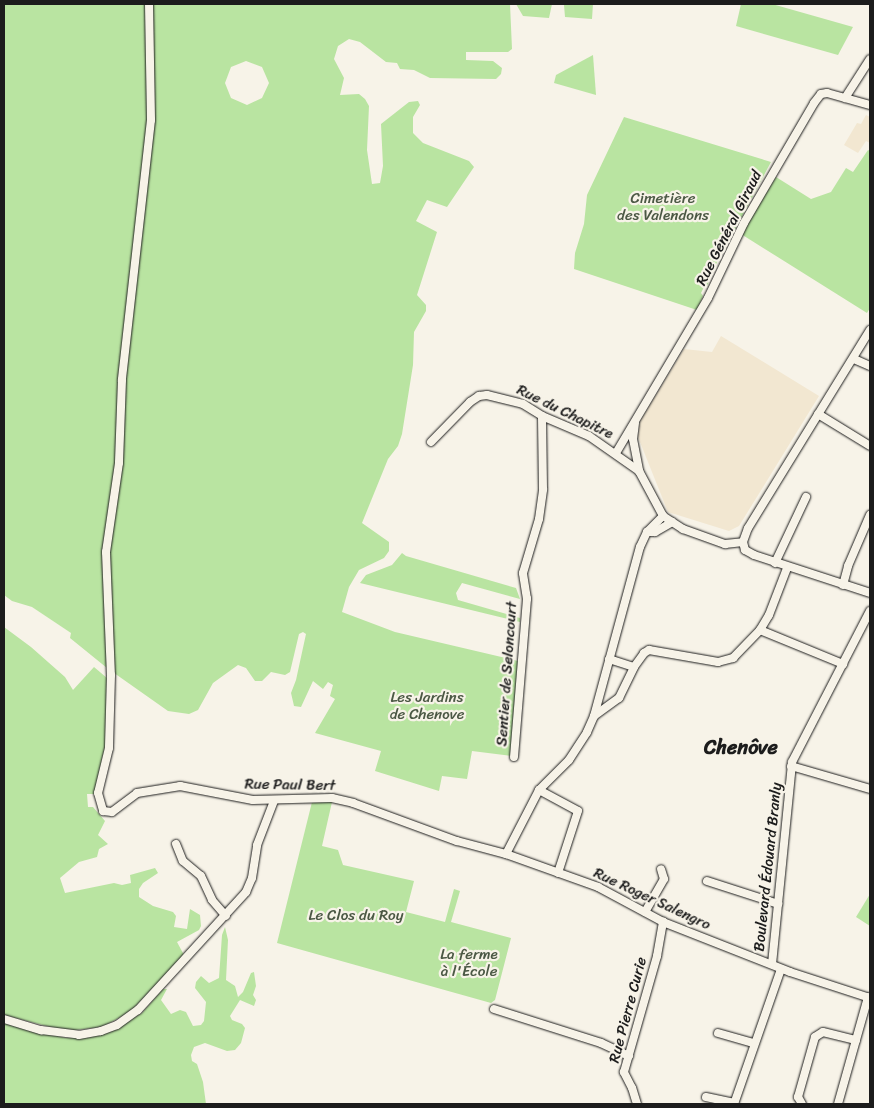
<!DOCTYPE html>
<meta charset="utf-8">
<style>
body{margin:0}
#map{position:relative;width:874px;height:1108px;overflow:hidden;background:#f7f3e8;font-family:Sriracha,sans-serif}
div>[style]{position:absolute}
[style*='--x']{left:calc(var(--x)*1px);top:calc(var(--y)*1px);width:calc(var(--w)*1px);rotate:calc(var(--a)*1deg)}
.built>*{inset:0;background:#f2e7d1}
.green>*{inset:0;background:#b9e4a1}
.roads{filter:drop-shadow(0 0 1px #1c1c1c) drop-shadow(0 0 1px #1c1c1c)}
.minor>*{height:8px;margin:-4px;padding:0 4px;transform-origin:4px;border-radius:4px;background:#f7f3e8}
span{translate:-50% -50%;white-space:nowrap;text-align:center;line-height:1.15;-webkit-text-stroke:4.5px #f7f3e8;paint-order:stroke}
.park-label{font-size:15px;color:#4b5844}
.street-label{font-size:15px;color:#1c1c1c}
.district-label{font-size:20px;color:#1c1c1c;font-weight:700}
.frame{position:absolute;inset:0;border:5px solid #1c1c1c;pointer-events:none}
</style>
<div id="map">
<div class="built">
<i style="clip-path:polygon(866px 115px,870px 117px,870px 143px,866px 141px,858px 153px,844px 145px,857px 123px,861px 124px)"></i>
<i style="clip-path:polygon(721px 336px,819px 396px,739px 526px,729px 531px,668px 512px,638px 437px,640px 421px,684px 349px,712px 352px)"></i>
</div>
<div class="green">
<i style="clip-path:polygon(evenodd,4px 4px,510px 4px,512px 49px,508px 52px,466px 52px,466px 60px,493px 61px,502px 68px,501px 74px,496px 79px,430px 78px,414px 70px,400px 69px,397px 63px,386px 62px,360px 42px,349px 39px,338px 46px,334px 59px,344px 78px,340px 95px,359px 94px,365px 99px,369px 106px,367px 150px,372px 184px,380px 183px,383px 166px,381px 124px,409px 102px,418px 101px,420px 105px,413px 117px,413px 133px,423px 143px,469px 161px,474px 167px,447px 207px,427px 200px,416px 221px,437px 232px,417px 295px,426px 305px,426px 311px,414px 332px,413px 365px,402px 434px,398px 446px,388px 459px,362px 523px,389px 542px,389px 551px,384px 558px,359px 570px,349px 587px,342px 612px,395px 632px,518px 661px,513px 756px,472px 751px,467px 779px,442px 776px,439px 791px,375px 771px,381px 751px,315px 733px,335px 699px,330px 696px,333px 685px,328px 682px,323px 689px,313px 681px,301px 707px,294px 706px,291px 693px,296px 680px,306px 634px,303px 632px,299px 634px,290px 672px,285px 675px,271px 672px,262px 681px,255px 681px,246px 668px,238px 665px,213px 683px,198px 710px,189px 714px,168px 711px,107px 668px,70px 638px,71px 633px,32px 607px,12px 601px,4px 595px,4px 4px,246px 61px,262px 67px,269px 83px,262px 98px,247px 105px,231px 98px,225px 83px,231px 67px,246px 61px)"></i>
<i style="clip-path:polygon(516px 4px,552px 4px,549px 18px,523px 16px)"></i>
<i style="clip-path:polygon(553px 4px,593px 4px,592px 19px,565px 17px,564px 5px)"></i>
<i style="clip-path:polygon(741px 4px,772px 4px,853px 27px,838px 55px,736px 26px)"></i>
<i style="clip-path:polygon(593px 55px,596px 95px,554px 83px,556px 75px)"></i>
<i style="clip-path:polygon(624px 117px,771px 162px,724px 250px,722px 250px,707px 286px,704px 287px,701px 293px,703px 296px,697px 310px,574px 269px,575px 253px,584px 224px,587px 195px)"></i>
<i style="clip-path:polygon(868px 150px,870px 151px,870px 308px,867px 313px,741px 234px,776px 177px,811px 199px,831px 192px,846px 168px,853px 172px)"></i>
<i style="clip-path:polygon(402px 553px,406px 556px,516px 588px,520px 599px,462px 583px,456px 593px,458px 600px,520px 618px,520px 622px,360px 583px,366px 575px,392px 565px)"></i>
<i style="clip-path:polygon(4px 627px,31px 647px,65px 677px,73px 690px,94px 667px,107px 678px,106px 742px,94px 794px,87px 794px,88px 807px,93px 807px,105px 821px,98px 835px,108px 844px,99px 849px,97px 857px,79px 862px,60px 878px,65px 893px,114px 883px,122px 885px,131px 883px,130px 875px,155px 868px,158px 873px,143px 883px,139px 889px,139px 897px,153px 906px,173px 912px,176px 916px,174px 927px,187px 929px,190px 909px,200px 915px,201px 926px,199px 930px,177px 942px,184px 955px,130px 1012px,102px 1027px,66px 1031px,4px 1015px)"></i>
<i style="clip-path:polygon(312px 802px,332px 802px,322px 846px,338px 850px,343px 865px,414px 881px,406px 912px,445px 922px,454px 889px,460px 891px,451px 922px,511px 938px,495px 1000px,491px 1003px,277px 943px)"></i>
<i style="clip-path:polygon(870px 894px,870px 926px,856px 917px)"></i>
<i style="clip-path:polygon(225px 927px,228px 940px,226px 980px,235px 986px,238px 997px,243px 992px,251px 973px,254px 972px,256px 986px,253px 995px,256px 1000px,254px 1006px,240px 1000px,230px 1016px,232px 1020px,242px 1024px,245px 1028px,241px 1043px,235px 1050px,227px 1051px,205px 1043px,194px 1047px,191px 1055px,192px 1061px,197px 1064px,203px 1082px,206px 1104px,4px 1104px,4px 1023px,66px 1038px,105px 1034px,142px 1013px,163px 989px,167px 989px,161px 1000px,171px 1014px,180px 1010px,186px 1012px,193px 1026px,201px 1025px,204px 1021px,206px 1002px,195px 988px,196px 982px,201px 976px,209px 983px,219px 978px,222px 935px)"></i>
</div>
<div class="roads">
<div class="minor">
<i style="--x:149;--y:4;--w:116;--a:89"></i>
<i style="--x:151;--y:120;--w:262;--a:96.4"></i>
<i style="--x:122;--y:380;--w:83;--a:92.1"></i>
<i style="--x:119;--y:463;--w:90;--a:98.3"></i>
<i style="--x:106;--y:552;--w:123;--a:87.7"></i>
<i style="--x:111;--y:675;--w:73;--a:91.6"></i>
<i style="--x:109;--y:748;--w:46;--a:103.7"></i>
<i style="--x:98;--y:793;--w:19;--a:74"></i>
<i style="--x:103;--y:811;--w:9;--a:6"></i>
<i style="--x:112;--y:812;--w:31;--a:-37"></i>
<i style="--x:137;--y:793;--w:44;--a:-9.2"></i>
<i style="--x:180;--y:786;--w:74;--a:10.9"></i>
<i style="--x:253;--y:800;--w:79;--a:-1.5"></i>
<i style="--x:332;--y:798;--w:22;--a:13"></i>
<i style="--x:353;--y:803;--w:111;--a:20.1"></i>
<i style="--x:457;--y:841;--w:51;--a:14.9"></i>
<i style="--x:506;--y:854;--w:98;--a:19.7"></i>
<i style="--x:598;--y:887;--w:74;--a:28.3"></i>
<i style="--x:663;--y:922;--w:136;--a:21.5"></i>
<i style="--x:790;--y:972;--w:84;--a:18"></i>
<i style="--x:845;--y:98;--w:46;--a:-57.3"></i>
<i style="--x:870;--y:330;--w:233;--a:121.6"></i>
<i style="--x:748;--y:528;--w:15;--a:110"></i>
<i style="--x:743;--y:542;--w:8;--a:76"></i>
<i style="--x:745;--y:550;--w:10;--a:29"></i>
<i style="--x:754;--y:555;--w:122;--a:18.1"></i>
<i style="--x:854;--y:359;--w:17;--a:24"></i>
<i style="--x:818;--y:414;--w:61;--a:31.6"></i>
<i style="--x:635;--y:423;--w:16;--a:97"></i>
<i style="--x:633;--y:439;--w:33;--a:79"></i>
<i style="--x:639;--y:471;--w:51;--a:61.9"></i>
<i style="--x:663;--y:516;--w:24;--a:33"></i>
<i style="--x:683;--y:529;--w:45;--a:19.7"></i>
<i style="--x:725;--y:544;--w:18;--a:-6"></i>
<i style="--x:431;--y:442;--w:56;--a:-45.7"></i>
<i style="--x:470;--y:402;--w:11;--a:-34"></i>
<i style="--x:479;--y:396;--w:8;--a:-7"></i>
<i style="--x:487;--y:395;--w:37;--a:14"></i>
<i style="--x:523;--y:404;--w:22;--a:32"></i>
<i style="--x:542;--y:416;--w:51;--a:23.1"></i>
<i style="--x:589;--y:436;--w:61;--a:35"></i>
<i style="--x:616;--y:453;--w:180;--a:-59.3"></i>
<i style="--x:708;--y:298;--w:83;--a:-64.4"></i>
<i style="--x:744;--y:223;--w:139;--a:-59.7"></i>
<i style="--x:814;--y:103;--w:11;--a:-52"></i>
<i style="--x:821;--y:94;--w:6;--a:-9"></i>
<i style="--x:827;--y:93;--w:45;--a:15.6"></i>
<i style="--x:647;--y:532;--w:8;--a:0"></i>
<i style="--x:655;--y:532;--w:20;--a:-30"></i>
<i style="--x:775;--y:563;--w:73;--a:-64.8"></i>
<i style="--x:843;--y:585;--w:20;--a:-75"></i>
<i style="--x:848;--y:566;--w:56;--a:-66.7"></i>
<i style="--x:760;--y:630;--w:90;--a:22.3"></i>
<i style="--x:609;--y:659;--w:26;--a:18"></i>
<i style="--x:594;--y:716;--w:31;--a:-36"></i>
<i style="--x:619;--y:698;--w:34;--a:-64"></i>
<i style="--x:634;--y:667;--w:17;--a:-54"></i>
<i style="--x:644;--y:653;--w:6;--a:-31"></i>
<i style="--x:649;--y:650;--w:70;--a:9.9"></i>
<i style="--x:718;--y:662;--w:16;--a:-15"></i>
<i style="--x:733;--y:658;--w:39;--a:-46"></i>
<i style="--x:760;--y:630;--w:17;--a:-59"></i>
<i style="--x:769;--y:615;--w:50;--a:-69"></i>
<i style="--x:514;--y:757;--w:159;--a:-85.3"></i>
<i style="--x:527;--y:599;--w:26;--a:-99"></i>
<i style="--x:523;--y:573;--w:56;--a:-73.5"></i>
<i style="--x:539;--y:519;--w:30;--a:-82"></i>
<i style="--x:543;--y:489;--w:73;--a:-90.8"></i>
<i style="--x:791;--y:766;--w:82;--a:16.2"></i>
<i style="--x:539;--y:790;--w:44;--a:28.3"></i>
<i style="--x:578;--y:811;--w:65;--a:107.9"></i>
<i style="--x:176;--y:844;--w:18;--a:68"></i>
<i style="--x:183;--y:861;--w:23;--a:40"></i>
<i style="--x:201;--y:876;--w:26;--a:65"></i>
<i style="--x:212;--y:900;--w:21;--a:49"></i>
<i style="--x:506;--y:854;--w:72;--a:-62.7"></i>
<i style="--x:539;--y:790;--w:42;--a:-45"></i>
<i style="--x:569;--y:760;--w:33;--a:-57"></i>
<i style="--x:587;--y:732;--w:17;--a:-66"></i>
<i style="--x:594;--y:716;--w:175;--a:-74.8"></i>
<i style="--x:640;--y:547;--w:17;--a:-65"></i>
<i style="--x:647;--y:532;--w:23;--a:-45"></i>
<i style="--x:707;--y:881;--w:75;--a:17.9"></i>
<i style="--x:645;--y:912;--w:38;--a:-60"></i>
<i style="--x:664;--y:879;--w:10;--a:-107"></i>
<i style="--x:772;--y:964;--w:203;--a:-84.3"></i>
<i style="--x:792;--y:762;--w:170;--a:-62.7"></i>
<i style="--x:494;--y:1009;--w:112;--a:17.6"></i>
<i style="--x:601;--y:1043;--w:31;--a:25"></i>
<i style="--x:4;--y:1019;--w:39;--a:17"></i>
<i style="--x:41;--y:1030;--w:38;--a:7"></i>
<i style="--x:79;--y:1035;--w:22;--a:-10"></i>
<i style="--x:101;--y:1031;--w:17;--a:-21"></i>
<i style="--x:117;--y:1025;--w:26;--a:-36"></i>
<i style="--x:138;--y:1010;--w:160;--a:-47.5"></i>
<i style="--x:246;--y:892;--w:15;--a:-67"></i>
<i style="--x:252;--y:878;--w:33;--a:-81"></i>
<i style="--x:257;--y:845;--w:47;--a:-68.9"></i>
<i style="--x:718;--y:1033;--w:37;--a:16"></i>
<i style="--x:706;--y:1097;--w:29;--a:12"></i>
<i style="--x:637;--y:1104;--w:17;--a:-107"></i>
<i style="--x:632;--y:1088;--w:18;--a:-117"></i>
<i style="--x:624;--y:1072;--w:121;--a:-74.1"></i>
<i style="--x:657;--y:956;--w:35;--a:-80"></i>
<i style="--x:734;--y:1104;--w:143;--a:-70.8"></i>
<i style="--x:802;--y:1104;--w:8;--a:-120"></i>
<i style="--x:798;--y:1097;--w:62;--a:-74.2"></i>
<i style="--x:815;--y:1037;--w:9;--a:-32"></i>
<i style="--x:823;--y:1032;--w:34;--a:14"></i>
<i style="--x:838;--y:1104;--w:111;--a:-74.3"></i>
</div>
</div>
<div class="park-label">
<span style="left:663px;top:207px">Cimetière<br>des Valendons</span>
<span style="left:427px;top:706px">Les Jardins<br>de Chenove</span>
<span style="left:356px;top:916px">Le Clos du Roy</span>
<span style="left:469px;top:963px">La ferme<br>à l'École</span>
</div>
<div class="street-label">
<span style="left:729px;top:228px;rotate:-63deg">Rue Général Giraud</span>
<span style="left:565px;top:412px;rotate:26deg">Rue du Chapitre</span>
<span style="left:507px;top:674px;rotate:-86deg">Sentier de Seloncourt</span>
<span style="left:290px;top:785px;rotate:1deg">Rue Paul Bert</span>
<span style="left:768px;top:867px;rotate:-84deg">Boulevard Édouard Branly</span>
<span style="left:652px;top:899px;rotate:25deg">Rue Roger Salengro</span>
<span style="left:628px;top:1010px;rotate:-75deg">Rue Pierre Curie</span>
</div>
<div class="district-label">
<span style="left:741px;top:747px">Chenôve</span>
</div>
<div class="frame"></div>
</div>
